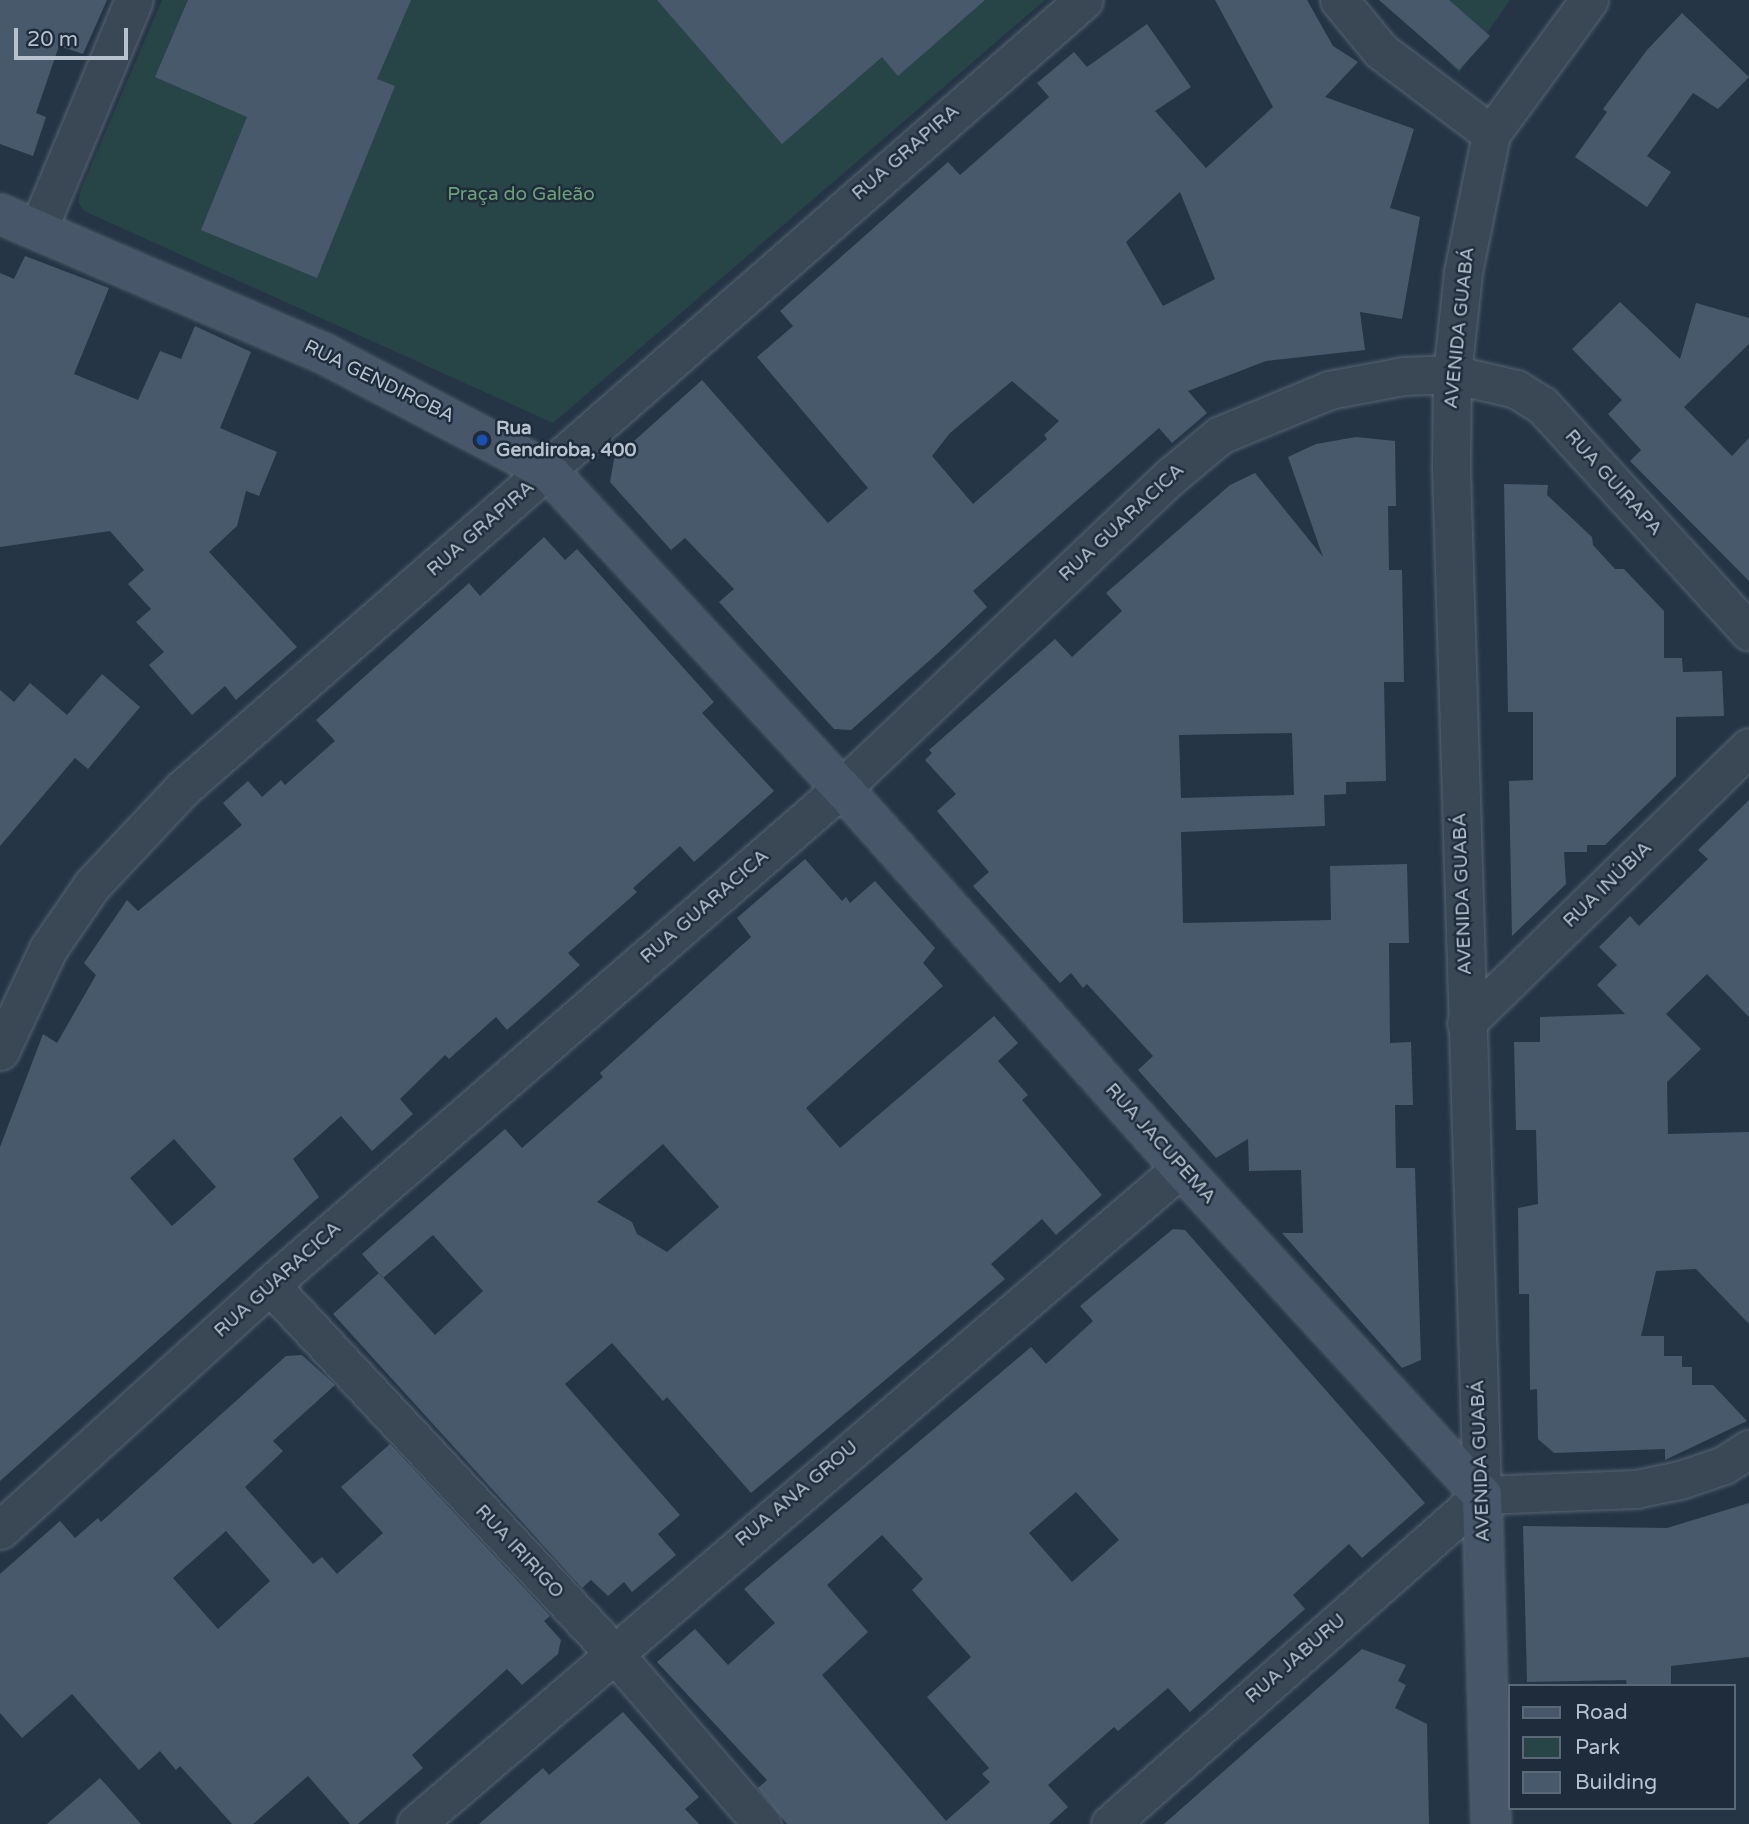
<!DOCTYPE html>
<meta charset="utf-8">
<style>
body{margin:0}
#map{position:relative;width:1749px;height:1824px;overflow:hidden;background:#253546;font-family:"Varela Round",sans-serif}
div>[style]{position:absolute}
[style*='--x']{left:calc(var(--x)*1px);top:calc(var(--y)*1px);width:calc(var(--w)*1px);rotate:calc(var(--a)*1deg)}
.green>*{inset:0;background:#274547}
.building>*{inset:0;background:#48596c}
.roads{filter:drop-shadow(0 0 2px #586572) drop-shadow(0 0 2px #586572)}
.street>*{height:37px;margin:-18.5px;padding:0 18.5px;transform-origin:18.5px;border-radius:18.5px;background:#3a4755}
.secondary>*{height:38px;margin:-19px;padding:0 19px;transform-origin:19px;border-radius:19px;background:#475669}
.dots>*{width:19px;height:19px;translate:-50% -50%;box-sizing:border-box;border:4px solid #1e2c3b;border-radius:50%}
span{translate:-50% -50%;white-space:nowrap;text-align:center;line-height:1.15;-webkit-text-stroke:5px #1e2c3b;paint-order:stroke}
.street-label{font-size:19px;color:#b7c2ce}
.park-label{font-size:19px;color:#6ca275}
.poi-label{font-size:19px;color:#b7c2ce;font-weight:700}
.left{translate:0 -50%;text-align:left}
.legend{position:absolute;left:1508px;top:1684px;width:228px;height:126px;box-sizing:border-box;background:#1e2c3b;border:2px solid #5b6876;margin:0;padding:9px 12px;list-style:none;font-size:21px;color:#b7c2ce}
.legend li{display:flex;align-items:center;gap:14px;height:35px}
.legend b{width:35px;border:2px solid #5b6876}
.scale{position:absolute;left:14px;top:28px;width:114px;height:32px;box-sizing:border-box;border:4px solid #b7c2ce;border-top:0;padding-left:9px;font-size:21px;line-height:24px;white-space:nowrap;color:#b7c2ce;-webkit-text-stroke:5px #1e2c3b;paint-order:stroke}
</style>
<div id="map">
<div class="green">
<i style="clip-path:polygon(162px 0,1045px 0,553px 423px,84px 211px,78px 202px,81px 189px)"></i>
<i style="clip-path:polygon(1389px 0,1510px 0,1459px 73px)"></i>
</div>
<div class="building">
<i style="clip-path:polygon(0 0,107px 0,83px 54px,59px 46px,36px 113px,46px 117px,33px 156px,0 144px)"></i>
<i style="clip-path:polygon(188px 0,411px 0,377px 79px,395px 86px,317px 278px,201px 230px,247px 117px,155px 77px)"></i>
<i style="clip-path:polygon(657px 0,985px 0,898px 76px,882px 57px,782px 144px)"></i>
<i style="clip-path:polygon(evenodd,1215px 0,1307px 0,1333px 46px,1358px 62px,1325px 97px,1414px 129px,1390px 208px,1420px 217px,1402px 319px,1360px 312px,1365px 350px,1266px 361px,1188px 391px,1207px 413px,1172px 443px,1159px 428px,973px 591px,987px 607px,939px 652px,851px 730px,834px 729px,719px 602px,734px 589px,685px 538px,671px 550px,610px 482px,614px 459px,702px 380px,828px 523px,868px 488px,757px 357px,793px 326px,780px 311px,948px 162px,960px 175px,1049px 97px,1037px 83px,1074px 52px,1087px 67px,1147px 24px,1191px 87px,1155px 111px,1206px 168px,1273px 107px,1215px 0,1180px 192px,1215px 279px,1163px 306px,1126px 242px,1180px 192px,1215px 0,1012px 381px,1059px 421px,1044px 435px,1047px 439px,973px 504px,932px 456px,950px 433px,1012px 381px)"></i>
<i style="clip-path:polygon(1379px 0,1449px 0,1490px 36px,1459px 70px)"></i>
<i style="clip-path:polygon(1682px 13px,1749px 77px,1718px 109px,1693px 93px,1647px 156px,1671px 172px,1647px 207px,1575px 157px,1607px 112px,1603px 109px,1647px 50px)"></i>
<i style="clip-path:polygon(25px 256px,109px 288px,74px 374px,138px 400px,160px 351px,181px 359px,195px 326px,251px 352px,220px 428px,277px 452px,259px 496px,246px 491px,237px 526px,209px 552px,297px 647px,236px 700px,225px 686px,192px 715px,149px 665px,164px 652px,136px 622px,151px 609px,128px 584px,144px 570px,110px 531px,0 547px,0 273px,14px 279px)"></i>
<i style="clip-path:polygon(1620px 302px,1680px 359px,1696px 303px,1749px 318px,1749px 344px,1684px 407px,1732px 456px,1749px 438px,1749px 581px,1630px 461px,1641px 450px,1608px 414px,1622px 400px,1572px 349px)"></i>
<i style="clip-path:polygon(evenodd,1356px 437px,1395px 441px,1396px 506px,1388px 506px,1389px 570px,1402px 570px,1404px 682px,1384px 682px,1386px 781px,1346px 782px,1346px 794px,1324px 795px,1325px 826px,1181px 832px,1183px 923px,1331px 920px,1330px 866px,1407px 864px,1409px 943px,1389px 943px,1390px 1043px,1411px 1042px,1413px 1105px,1395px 1105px,1396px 1168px,1415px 1168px,1421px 1360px,1402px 1368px,1282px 1233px,1303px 1233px,1301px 1170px,1249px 1171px,1248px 1139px,1216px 1158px,1138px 1070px,1153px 1056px,1087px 984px,1083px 988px,1071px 973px,1060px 983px,973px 886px,989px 872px,937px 811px,956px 794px,925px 760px,932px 753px,929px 750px,1055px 639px,1072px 657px,1122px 611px,1106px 593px,1230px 485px,1255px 473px,1323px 557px,1288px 457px,1316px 444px,1356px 437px,1292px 733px,1294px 795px,1181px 798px,1179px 735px,1292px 733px)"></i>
<i style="clip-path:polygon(1504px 484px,1548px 485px,1547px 495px,1592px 537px,1593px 545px,1615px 569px,1624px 569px,1664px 611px,1664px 658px,1682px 658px,1683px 672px,1722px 671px,1724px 716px,1676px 717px,1676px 776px,1605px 845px,1587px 845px,1587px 852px,1564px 852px,1566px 884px,1512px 936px,1509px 781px,1533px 780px,1533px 712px,1508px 712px)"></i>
<i style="clip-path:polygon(evenodd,544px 537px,565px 560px,577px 549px,714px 702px,702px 713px,774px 791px,694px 862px,680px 846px,633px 888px,637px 892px,568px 953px,580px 965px,507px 1030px,496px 1017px,449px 1059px,445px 1055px,400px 1099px,413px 1114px,372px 1151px,341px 1116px,293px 1159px,319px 1197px,0 1481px,0 1147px,43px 1034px,57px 1043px,96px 975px,84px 963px,127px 900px,138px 911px,242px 825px,223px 803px,248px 781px,262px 797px,281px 780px,285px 785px,335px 741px,316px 720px,469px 583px,480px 596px,544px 537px,174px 1139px,216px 1187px,172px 1226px,130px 1178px,174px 1139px)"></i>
<i style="clip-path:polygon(102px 674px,140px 707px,88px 769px,75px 758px,0 846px,0 690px,14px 702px,30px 683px,67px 715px)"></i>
<i style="clip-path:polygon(1749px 800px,1749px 1017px,1707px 974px,1666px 1014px,1701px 1049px,1667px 1082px,1668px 1134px,1749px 1132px,1749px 1324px,1696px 1269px,1656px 1271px,1641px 1336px,1664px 1336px,1664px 1356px,1682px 1356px,1682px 1367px,1692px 1367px,1692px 1385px,1713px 1385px,1747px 1421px,1665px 1460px,1665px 1449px,1554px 1453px,1538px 1439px,1537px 1389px,1530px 1390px,1529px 1294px,1519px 1294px,1518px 1208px,1538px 1204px,1536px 1130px,1516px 1130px,1514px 1042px,1540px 1042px,1540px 1017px,1625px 1014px,1597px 985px,1617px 965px,1599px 947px,1630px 916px,1639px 926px,1708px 859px,1698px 850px)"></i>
<i style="clip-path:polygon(evenodd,805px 859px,842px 901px,846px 897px,850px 903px,875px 881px,935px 948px,923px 963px,943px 986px,806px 1108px,840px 1148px,994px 1016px,1018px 1043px,998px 1061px,1028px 1095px,1022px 1100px,1102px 1195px,1056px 1235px,1042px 1219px,991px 1264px,1005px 1279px,751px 1493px,667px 1397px,663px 1401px,612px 1343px,565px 1384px,680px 1515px,658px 1534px,676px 1555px,632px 1592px,624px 1582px,608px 1596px,591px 1580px,582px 1588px,333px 1314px,379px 1273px,435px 1335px,483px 1291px,433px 1235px,383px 1278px,362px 1254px,505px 1129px,522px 1148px,603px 1077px,600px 1073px,751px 937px,737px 918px,805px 859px,663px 1144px,719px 1207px,667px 1252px,637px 1234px,632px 1222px,597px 1202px,663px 1144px)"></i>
<i style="clip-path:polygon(evenodd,1173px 1229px,1185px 1230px,1425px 1503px,1362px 1558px,1349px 1544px,1293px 1595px,1305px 1609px,1190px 1712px,1168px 1688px,1118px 1731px,1114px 1727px,1048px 1785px,1068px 1807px,1049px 1824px,787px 1824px,758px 1788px,767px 1780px,657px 1662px,695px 1629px,728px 1665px,775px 1623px,744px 1589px,1031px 1347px,1046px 1364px,1093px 1321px,1080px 1306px,1173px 1229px,1076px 1492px,1119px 1540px,1072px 1582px,1029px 1533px,1076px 1492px,1173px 1229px,882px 1535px,923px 1579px,912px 1590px,971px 1657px,927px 1697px,989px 1768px,982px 1774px,990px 1782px,946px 1821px,822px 1675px,868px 1632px,827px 1585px,882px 1535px)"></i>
<i style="clip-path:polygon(evenodd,302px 1355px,335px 1385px,273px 1441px,283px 1451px,245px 1487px,313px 1564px,322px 1557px,337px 1574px,383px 1533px,341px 1487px,390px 1444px,550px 1616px,544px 1621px,561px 1640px,558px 1654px,522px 1685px,507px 1669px,412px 1755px,423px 1768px,358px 1824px,350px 1824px,308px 1776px,253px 1824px,232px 1824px,180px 1766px,176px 1770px,160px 1751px,139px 1770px,72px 1694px,22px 1738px,0 1713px,0 1574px,60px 1521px,75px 1538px,98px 1518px,101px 1522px,286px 1356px,302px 1355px,226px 1531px,270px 1581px,218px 1629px,173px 1578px,226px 1531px)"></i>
<i style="clip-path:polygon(1749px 1503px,1749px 1657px,1671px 1666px,1671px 1686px,1627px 1686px,1626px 1680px,1527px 1682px,1523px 1526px,1667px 1528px)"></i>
<i style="clip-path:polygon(1362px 1649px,1406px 1665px,1398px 1681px,1406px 1685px,1395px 1708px,1427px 1724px,1429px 1824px,1164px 1824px)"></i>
<i style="clip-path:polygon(623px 1712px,699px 1797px,685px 1809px,699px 1824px,479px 1824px,543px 1768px,549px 1775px)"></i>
<i style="clip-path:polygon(100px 1778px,141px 1824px,47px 1824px)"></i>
</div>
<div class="roads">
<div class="street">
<i style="--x:1339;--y:0;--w:66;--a:50.5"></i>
<i style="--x:1381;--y:51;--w:138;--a:37"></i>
<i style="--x:38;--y:229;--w:248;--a:-67.3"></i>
<i style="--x:1466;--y:1023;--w:395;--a:-44.3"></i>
<i style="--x:0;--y:1051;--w:113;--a:-64.8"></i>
<i style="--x:48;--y:949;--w:78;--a:-55.5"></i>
<i style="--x:92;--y:885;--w:132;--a:-46.8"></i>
<i style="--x:182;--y:789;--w:1198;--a:-41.18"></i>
<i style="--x:270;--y:1285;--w:501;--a:46.94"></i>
<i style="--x:612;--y:1651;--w:229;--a:49.1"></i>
<i style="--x:1482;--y:1495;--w:1027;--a:-91.73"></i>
<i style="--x:1451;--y:468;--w:94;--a:-89.4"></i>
<i style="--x:1452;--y:374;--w:103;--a:-83.8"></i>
<i style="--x:1463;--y:272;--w:141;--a:-78.5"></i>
<i style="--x:1491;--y:134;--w:166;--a:-53.8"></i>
<i style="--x:1482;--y:1495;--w:154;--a:-2.2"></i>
<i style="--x:1636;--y:1489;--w:45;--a:-11.6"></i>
<i style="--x:1680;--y:1480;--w:46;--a:-18.8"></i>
<i style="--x:1724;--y:1465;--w:30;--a:-33"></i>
<i style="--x:0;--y:1530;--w:365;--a:-42.2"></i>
<i style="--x:270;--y:1285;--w:758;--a:-40.99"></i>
<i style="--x:842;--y:788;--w:453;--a:-43.5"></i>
<i style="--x:1171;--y:476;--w:64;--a:-39.9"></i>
<i style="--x:1220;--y:435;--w:118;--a:-22.4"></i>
<i style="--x:1329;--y:390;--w:75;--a:-10.7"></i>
<i style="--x:1403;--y:376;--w:49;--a:-2.3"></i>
<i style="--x:1452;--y:374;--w:66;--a:13.2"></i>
<i style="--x:1516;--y:389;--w:31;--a:32"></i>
<i style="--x:1542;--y:405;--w:307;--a:47.6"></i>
<i style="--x:416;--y:1824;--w:1008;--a:-40.61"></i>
<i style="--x:1110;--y:1824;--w:497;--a:-41.5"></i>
</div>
<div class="secondary">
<i style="--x:0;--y:214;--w:352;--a:23.3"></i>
<i style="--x:323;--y:353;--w:254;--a:27.7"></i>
<i style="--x:548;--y:471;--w:432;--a:47.2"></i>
<i style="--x:842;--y:788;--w:509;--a:48.26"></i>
<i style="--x:1181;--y:1168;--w:444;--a:47.4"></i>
<i style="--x:1482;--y:1495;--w:329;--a:88.4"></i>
</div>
</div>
<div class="dots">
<i style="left:482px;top:440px;background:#1a4fb4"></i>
</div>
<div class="street-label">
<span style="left:906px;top:153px;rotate:-41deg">RUA GRAPIRA</span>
<span style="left:1460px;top:328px;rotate:-84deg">AVENIDA GUABÁ</span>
<span style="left:379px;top:382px;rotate:26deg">RUA GENDIROBA</span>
<span style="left:1613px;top:483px;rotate:48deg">RUA GUIRAPA</span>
<span style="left:1122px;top:523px;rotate:-43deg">RUA GUARACICA</span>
<span style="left:481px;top:529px;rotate:-41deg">RUA GRAPIRA</span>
<span style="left:1608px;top:885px;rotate:-44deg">RUA INÚBIA</span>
<span style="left:1463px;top:894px;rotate:-92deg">AVENIDA GUABÁ</span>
<span style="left:705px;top:907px;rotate:-41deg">RUA GUARACICA</span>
<span style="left:1160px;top:1144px;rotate:48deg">RUA JACUPEMA</span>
<span style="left:278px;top:1280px;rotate:-42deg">RUA GUARACICA</span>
<span style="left:1481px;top:1461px;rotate:-92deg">AVENIDA GUABÁ</span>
<span style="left:797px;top:1494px;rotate:-40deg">RUA ANA GROU</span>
<span style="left:519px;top:1552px;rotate:47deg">RUA IRIRIGO</span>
<span style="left:1296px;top:1659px;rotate:-41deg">RUA JABURU</span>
</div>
<div class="park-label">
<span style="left:521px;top:195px">Praça do Galeão</span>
</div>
<div class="poi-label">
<span class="left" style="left:496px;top:440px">Rua<br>Gendiroba, 400</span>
</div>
<ul class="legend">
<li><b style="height:9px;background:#475669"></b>Road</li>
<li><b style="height:19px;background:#274547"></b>Park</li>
<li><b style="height:19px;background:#48596c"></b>Building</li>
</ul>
<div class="scale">20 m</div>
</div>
